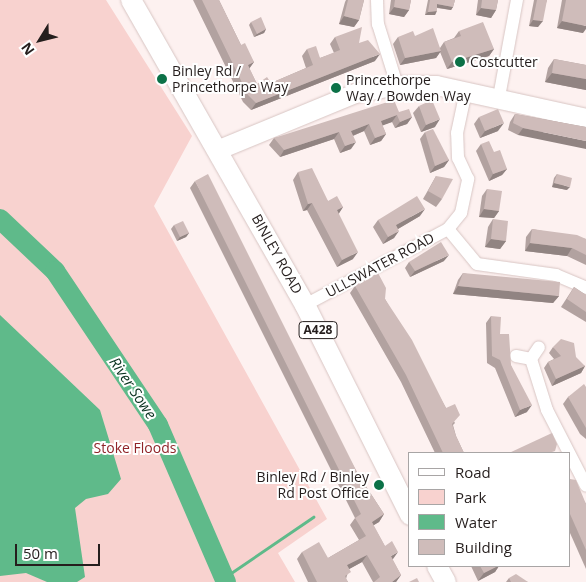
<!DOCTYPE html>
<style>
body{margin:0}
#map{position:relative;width:586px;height:582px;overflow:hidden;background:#fdf1f0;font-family:"Open Sans",sans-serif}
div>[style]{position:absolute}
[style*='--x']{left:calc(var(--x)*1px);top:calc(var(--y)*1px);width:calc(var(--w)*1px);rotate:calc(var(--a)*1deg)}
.green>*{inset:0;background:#f8d2cf}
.water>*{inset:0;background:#5fba8a}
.stream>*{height:3px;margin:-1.5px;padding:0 1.5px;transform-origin:1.5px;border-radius:1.5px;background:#5fba8a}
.river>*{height:20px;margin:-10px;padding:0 10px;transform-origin:10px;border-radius:10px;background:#5fba8a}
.roads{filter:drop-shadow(0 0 1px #d8c5c3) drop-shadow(0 0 1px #d8c5c3)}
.street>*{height:12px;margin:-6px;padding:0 6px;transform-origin:6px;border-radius:6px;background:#fff}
.secondary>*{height:19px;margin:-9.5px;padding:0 9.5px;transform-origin:9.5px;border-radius:9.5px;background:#fff}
.primary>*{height:20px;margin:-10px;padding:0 10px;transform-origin:10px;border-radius:10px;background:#fff}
.wall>*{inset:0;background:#b2a2a0}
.shaded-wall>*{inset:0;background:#918482}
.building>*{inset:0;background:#cfbcba}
.dots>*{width:14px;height:14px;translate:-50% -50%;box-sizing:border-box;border:2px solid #fff;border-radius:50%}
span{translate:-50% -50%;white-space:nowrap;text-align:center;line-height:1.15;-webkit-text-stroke:4px #fff;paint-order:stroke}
.shield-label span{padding:1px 4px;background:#fff;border:1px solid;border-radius:4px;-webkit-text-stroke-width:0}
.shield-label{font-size:12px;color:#251e1d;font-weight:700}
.poi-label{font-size:14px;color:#251e1d}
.left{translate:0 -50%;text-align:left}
.right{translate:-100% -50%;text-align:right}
.street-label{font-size:14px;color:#251e1d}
.park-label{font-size:14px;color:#902429}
.water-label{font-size:15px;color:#09321f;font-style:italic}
.legend{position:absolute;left:408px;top:452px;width:162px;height:115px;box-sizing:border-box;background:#fff;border:1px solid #a8a5a5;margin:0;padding:6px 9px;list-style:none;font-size:15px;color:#251e1d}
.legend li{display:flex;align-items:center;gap:10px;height:25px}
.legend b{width:25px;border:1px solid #a8a5a5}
.north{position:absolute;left:15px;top:15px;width:50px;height:50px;-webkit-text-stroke:4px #fff;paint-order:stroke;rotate:234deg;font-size:14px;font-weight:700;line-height:20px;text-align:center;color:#251e1d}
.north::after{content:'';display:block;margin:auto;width:18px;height:22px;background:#251e1d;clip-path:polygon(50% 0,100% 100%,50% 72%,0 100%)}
.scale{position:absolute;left:15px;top:544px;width:85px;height:22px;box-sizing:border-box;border:2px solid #251e1d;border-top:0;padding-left:6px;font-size:15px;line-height:18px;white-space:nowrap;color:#251e1d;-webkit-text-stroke:4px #fff;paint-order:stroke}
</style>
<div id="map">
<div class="green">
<i style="clip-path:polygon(0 0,106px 0,192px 136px,154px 206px,327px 519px,278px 553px,295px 582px,0 582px)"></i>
</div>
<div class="water">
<i style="clip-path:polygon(0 315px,100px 410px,121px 479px,108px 494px,86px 499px,75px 508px,85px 577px,77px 582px,47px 582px,26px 573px,0 576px)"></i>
</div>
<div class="stream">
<i style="--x:225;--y:577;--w:107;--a:-34.3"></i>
</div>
<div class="river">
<i style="--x:0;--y:219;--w:76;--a:43.4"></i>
<i style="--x:55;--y:271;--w:185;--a:56.2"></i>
<i style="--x:158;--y:425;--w:171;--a:66.6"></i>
</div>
<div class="roads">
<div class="street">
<i style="--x:377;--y:0;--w:24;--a:88"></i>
<i style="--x:378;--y:24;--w:64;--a:72.7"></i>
<i style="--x:499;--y:97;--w:99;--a:-79.5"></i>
<i style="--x:448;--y:229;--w:45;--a:50.4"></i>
<i style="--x:477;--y:264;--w:80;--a:7.9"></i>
<i style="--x:556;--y:275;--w:33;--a:23"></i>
<i style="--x:305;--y:305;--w:162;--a:-28"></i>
<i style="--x:448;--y:229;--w:21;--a:-51"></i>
<i style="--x:461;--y:213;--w:35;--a:-78"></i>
<i style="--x:468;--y:179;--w:23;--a:-115"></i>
<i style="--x:458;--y:158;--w:25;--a:-92"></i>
<i style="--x:457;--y:133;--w:43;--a:-77.9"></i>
<i style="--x:516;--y:356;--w:15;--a:11"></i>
<i style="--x:531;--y:359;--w:14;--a:-56"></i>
<i style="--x:531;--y:359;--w:53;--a:72.6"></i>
<i style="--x:547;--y:410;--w:85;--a:62.8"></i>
</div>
<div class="secondary">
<i style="--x:219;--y:149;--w:147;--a:-22.4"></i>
<i style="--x:355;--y:93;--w:43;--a:-10.8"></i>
<i style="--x:397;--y:85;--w:39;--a:0"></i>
<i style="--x:436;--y:85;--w:154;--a:12.4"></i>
</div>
<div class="primary">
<i style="--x:131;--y:0;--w:351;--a:60.3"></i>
<i style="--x:305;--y:305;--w:235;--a:63.4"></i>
<i style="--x:437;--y:566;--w:18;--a:61"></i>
</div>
</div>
<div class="wall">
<i style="clip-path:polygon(193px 0,219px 0,241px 45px,254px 62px,249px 68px,257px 84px,271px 83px,306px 68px,302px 56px,307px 49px,320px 58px,334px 53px,330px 44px,335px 37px,359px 43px,375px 61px,251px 110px,243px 102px)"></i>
<i style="clip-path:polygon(346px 0,364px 0,359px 20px,354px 27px,339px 24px,345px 2px)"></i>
<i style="clip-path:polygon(391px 0,411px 0,409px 10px,404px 17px,389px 14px)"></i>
<i style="clip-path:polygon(428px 0,455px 0,453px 7px,451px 10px,437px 8px,435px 15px,425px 15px)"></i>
<i style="clip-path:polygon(478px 0,498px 0,496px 10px,491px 18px,476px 15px)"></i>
<i style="clip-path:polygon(534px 0,547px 0,538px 27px,529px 26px)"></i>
<i style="clip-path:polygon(562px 0,586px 0,583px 33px,557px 28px)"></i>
<i style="clip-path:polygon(251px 22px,266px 29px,264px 33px,254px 37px,249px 25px)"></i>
<i style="clip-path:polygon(459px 31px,494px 49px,489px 56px,447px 69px,440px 52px,436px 58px,400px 65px,393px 44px,398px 37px,415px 36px,440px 48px,444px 42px,454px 38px)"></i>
<i style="clip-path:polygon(554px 59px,586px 65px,586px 90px,545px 82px,548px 68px)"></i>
<i style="clip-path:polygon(419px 106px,435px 127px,421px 132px,413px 113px)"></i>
<i style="clip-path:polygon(399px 112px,412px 117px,407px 124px,395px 128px,392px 122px,382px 125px,386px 134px,381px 141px,370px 145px,364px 131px,353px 136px,351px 149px,340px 153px,334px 139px,280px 157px,269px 145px,274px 138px)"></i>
<i style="clip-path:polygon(515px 114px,586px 127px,518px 135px,508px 130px,510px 122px)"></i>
<i style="clip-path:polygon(479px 117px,498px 131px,480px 138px,474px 124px)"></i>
<i style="clip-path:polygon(425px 132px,449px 160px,444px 167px,430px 173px,420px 139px)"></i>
<i style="clip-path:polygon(481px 144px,507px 169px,502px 175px,489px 181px,476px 151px)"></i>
<i style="clip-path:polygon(298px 172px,328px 201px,343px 207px,338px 214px,353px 259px,337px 267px,307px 210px,303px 211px,293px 180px)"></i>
<i style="clip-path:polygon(557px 174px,567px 190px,552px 187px,554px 178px)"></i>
<i style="clip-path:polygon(436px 176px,442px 199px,436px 207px,423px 199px)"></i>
<i style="clip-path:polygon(195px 181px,358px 474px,384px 514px,379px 522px,373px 525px,401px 575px,396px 582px,373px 582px,362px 562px,349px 569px,346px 579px,348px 582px,308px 582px,297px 559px,302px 552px,328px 558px,359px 540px,350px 525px,355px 518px,190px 188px)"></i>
<i style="clip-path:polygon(487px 189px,499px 211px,494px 218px,479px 217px,482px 196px)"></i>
<i style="clip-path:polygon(420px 216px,398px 229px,394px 238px,383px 244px,373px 227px,378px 220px)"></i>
<i style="clip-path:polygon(493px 219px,506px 241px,500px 249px,485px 247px,488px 227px)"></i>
<i style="clip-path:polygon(174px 225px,189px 233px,186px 237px,177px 241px,171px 229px)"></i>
<i style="clip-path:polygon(532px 229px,586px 239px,586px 265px,567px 256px,525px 251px,526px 237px)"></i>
<i style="clip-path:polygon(444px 261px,410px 277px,405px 268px,409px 262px)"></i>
<i style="clip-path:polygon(463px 273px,559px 296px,553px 303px,453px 294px,458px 280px)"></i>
<i style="clip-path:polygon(355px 286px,385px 299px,446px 408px,455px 423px,453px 425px,456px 436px,464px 453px,435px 453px,401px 382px,350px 293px)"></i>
<i style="clip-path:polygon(574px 287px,586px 295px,586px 322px,561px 307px)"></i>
<i style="clip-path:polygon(491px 316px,500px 334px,527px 412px,515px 417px,495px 368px,487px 363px,486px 323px)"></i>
<i style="clip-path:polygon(553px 347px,585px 366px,581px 373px,552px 386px,544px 368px,548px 362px,554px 359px,549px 353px)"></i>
<i style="clip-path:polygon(586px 387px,586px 439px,580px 434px,563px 404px,568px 397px)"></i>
<i style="clip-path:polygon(570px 479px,586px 504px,586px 569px,570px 533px)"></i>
<i style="clip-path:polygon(471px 566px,499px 566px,495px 572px,478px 581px)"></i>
<i style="clip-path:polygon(509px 578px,528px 582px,506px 582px)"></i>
</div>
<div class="shaded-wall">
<i style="clip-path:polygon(437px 4px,453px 7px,451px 10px,434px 7px)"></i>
<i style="clip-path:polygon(394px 7px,409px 10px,404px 17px,389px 14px)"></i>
<i style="clip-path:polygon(481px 8px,496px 10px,491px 18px,476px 15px)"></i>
<i style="clip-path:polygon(437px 11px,435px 15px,425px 15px,428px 12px)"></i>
<i style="clip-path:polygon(344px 16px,359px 20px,354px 27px,339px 24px)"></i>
<i style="clip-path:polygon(533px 20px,543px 21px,538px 27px,529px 26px)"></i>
<i style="clip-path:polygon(562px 21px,586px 26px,586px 29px,583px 33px,557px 28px)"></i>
<i style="clip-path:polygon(266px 29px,264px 33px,254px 37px,257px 34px)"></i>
<i style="clip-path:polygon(494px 49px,489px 56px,447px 69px,452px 62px)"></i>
<i style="clip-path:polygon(441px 51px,436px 58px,400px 65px,405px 58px)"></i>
<i style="clip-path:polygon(380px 54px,375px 61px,251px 110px,256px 103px)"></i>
<i style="clip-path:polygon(254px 62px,249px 69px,248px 65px)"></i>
<i style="clip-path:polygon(552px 73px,586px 79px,586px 90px,545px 82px)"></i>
<i style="clip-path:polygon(397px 115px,392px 122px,376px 128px,381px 121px)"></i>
<i style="clip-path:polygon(412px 117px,407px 124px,395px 128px,400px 122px)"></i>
<i style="clip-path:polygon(440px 119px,435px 127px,421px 132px,426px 125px)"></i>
<i style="clip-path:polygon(504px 123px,498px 131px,480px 138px,485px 131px)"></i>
<i style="clip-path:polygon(369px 124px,364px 131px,347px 138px,351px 131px)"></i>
<i style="clip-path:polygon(523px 128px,586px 141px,586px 149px,518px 135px)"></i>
<i style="clip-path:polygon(339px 132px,334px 139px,280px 157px,284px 150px)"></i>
<i style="clip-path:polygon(386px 134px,381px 141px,370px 145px,375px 138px)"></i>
<i style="clip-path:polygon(356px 142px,351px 149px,340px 153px,345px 146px)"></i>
<i style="clip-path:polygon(449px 160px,444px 167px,430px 173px,435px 166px)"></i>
<i style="clip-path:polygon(507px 169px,502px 175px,489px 181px,493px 174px)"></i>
<i style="clip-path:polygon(554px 183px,570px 187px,567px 190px,552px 187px)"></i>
<i style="clip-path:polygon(312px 203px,307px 210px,303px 211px,308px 204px)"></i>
<i style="clip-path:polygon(343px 207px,338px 215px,337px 210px)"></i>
<i style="clip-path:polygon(425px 209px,420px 216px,391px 233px,396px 225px)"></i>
<i style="clip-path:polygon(484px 209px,499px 211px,494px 218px,479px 217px)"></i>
<i style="clip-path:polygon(399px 231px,394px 238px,383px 244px,388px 237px)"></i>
<i style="clip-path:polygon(189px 233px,186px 237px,177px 241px,180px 237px)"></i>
<i style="clip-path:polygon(491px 239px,506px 241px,500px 249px,485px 247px)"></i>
<i style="clip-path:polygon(530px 243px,572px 248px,567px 256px,525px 251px)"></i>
<i style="clip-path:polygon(358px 252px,353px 259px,337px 267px,342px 260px)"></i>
<i style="clip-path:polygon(449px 255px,444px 261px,410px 277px,415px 271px)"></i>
<i style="clip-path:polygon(458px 286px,559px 296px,553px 303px,453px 294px)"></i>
<i style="clip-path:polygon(585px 366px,581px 373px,552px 386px,556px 379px)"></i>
<i style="clip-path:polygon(532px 405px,527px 412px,515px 417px,520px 410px)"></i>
<i style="clip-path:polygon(384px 514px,379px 522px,366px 530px,372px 522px)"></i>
<i style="clip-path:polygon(398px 552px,393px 559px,385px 564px,391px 556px)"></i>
<i style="clip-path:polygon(367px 555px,362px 562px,342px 573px,347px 565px)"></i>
<i style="clip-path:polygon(498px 566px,499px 566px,495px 572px,478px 581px,484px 573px)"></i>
<i style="clip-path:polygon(401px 575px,396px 582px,392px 582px)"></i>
</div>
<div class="building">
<i style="clip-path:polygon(202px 0,219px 0,241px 45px,245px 43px,254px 62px,248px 65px,257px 84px,267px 77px,271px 83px,313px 65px,307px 49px,316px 46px,320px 58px,340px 50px,335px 37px,362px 27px,359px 43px,368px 40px,380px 54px,256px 103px,248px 95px)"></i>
<i style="clip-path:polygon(348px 0,364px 0,359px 20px,344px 16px)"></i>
<i style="clip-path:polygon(395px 0,411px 0,409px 10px,394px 7px)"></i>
<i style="clip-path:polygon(430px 0,455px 0,453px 7px,437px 4px,437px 11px,428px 12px)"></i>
<i style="clip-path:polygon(482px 0,498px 0,496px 10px,481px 8px)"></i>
<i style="clip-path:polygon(537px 0,547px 0,543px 21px,533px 20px)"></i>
<i style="clip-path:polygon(566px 0,586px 0,586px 26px,562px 21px)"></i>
<i style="clip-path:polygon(261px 17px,266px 29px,257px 34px,251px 22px)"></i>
<i style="clip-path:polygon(483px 22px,494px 49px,452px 62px,444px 42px,461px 36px,459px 31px)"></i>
<i style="clip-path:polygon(433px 28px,441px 51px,405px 58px,398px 37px,413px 31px,415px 36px)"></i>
<i style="clip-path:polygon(554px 59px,586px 65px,586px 79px,552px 73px)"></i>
<i style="clip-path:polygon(394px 100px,399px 112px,409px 109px,412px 117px,400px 122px,397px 115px,381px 121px,386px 134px,375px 138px,369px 124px,351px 131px,356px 142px,345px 146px,339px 132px,284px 150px,274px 138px)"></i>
<i style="clip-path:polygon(432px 100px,440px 119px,426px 125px,419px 106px)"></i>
<i style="clip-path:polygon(498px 109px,504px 123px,485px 131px,479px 117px)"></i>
<i style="clip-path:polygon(515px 114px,586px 127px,586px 141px,523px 128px,513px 123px)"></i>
<i style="clip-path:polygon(433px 129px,449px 160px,435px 166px,425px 132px)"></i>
<i style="clip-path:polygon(489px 141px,494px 152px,500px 150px,507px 169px,493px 174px,481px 144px)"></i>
<i style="clip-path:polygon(312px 168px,328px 201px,337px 196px,343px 207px,337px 210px,358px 252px,342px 260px,312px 203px,308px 204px,298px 172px)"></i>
<i style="clip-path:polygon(208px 174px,358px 474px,384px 514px,372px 522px,385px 546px,392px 541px,398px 552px,391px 556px,401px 575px,392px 582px,374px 582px,380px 577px,367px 555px,347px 565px,351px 572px,345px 576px,348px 582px,317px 582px,302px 552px,319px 542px,328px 558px,366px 536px,355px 518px,361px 514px,195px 181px)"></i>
<i style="clip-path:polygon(557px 174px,572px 178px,570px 187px,554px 183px)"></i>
<i style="clip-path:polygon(436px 176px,453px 179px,442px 199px,428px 191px)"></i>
<i style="clip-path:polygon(487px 189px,502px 191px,499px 211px,484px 209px)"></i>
<i style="clip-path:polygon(417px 196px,425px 209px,396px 225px,399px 231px,388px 237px,378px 220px)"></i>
<i style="clip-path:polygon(493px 219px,508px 221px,506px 241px,491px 239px)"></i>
<i style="clip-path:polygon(183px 221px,189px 233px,180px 237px,174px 225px)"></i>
<i style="clip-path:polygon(532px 229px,577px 235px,586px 239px,586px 255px,572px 248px,530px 243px)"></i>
<i style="clip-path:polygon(441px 242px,449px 255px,415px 271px,409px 262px)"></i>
<i style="clip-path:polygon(378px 273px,386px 288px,385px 299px,412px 340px,446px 408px,455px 404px,460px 415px,452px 424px,456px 436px,464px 453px,443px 453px,406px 375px,355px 286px)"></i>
<i style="clip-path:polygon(463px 273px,560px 282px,559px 296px,458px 286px)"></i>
<i style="clip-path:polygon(574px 287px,586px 295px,586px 312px,567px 299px)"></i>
<i style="clip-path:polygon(491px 316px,501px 317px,500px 334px,509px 334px,511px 365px,532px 405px,520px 410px,500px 360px,492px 356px)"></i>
<i style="clip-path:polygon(561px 339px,574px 343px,576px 357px,585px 366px,556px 379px,548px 362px,561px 356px,553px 347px)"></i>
<i style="clip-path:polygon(584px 384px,586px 387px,586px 428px,568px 397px)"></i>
<i style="clip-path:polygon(552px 433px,557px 444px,555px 451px,549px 453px,509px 453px)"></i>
<i style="clip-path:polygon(570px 479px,576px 480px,586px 504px,586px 550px,570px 514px)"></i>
<i style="clip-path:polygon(480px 566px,498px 566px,484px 573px)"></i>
<i style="clip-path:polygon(516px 574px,528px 582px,511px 582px,509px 578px)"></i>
<i style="clip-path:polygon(417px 578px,419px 582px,409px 582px)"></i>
</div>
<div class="dots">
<i style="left:460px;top:62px;background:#0c7147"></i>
<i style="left:162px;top:79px;background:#0c7147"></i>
<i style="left:336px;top:88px;background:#0c7147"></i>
<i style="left:379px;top:485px;background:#0c7147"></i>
</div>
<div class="shield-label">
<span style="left:318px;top:330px">A428</span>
</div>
<div class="poi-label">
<span class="left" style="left:470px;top:62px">Costcutter</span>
<span class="left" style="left:172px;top:79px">Binley Rd /<br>Princethorpe Way</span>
<span class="left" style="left:346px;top:88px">Princethorpe<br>Way / Bowden Way</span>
<span class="right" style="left:369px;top:485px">Binley Rd / Binley<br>Rd Post Office</span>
</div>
<div class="street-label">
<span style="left:277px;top:254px;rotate:61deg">BINLEY ROAD</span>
<span style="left:380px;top:265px;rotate:-28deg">ULLSWATER ROAD</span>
</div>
<div class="park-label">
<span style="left:135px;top:448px">Stoke Floods</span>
</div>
<div class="water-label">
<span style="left:133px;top:388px;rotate:56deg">River Sowe</span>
</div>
<ul class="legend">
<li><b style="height:6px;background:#fff"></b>Road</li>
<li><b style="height:14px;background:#f8d2cf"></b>Park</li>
<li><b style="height:14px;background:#5fba8a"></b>Water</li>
<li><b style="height:14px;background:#cfbcba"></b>Building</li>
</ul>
<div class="north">N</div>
<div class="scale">50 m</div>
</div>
